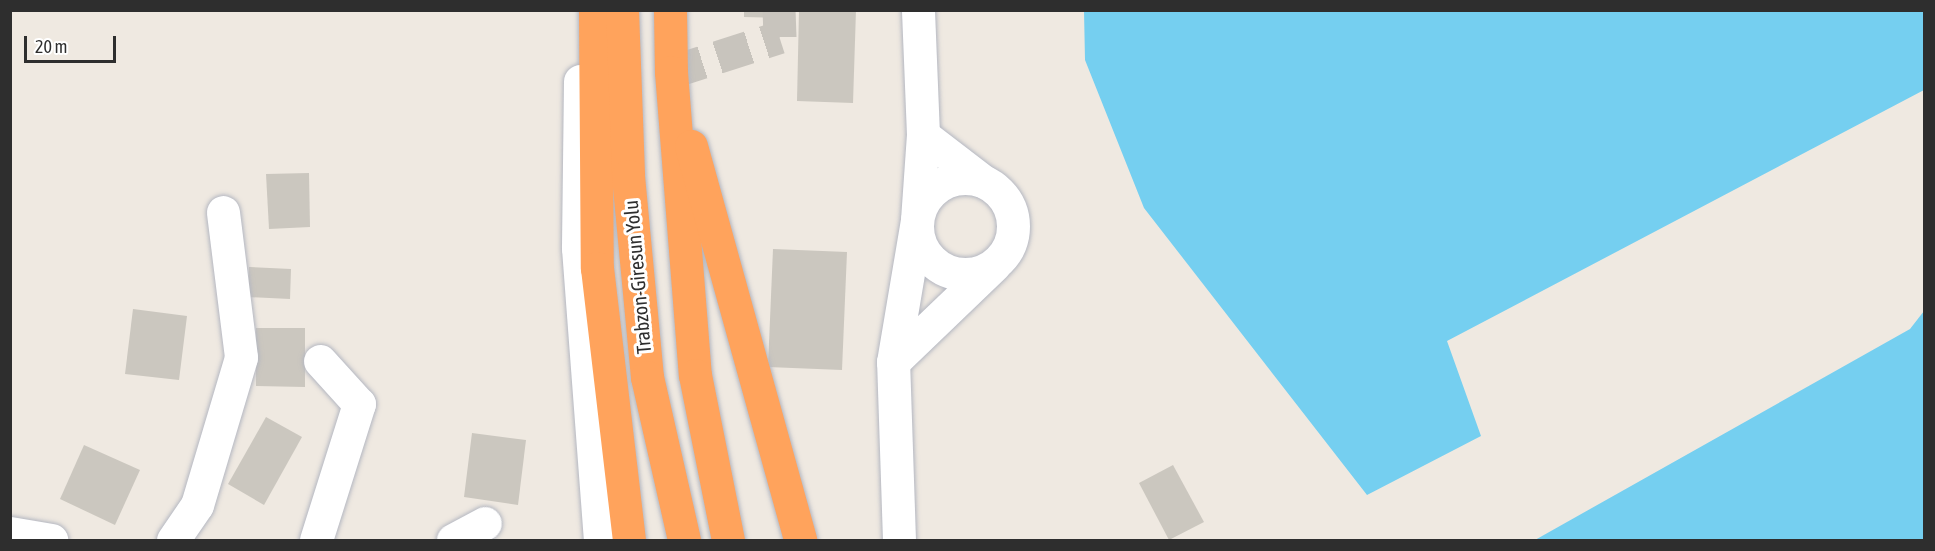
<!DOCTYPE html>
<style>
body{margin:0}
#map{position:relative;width:1935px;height:551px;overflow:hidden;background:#efe9e1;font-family:"Asap Condensed",sans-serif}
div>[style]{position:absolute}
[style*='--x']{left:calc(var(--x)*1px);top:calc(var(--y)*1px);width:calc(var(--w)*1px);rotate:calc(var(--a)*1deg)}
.water>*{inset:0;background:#75cff0}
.building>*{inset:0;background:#cbc7bf}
.minor-tunnel>*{height:33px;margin-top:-16.5px;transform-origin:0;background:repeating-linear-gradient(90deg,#c8c4bd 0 33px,transparent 0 49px)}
.roads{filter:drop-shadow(0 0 2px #b4b7c1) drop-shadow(0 0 2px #b4b7c1)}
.minor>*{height:33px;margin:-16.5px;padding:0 16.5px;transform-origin:16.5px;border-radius:16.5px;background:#fff}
.minor>.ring{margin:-16.5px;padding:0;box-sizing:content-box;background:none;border:33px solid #fff;border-radius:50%}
.highway>*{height:33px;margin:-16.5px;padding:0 16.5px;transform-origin:16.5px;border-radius:16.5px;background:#ffa35c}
span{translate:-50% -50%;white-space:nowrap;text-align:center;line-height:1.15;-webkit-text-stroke:6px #fff;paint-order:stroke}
.street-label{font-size:20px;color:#2e2e2e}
.frame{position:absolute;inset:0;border:12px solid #2e2e2e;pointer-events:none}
.scale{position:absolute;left:24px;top:36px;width:92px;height:27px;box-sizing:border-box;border:3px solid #2e2e2e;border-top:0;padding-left:8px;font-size:18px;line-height:21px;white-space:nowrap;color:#2e2e2e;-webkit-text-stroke:4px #fff;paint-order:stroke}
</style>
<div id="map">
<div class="water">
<i style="clip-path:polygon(1084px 11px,1924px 11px,1924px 90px,1447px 341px,1481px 436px,1367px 495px,1144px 208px,1085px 60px)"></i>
<i style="clip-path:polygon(1924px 311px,1924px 540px,1535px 540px,1910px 329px)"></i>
</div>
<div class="building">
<i style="clip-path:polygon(744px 10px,792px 10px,792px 18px,744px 17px)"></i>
<i style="clip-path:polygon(799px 10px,856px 10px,853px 103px,797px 101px)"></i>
<i style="clip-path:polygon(309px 173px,310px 227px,269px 229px,266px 174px)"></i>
<i style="clip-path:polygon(773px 249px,847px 252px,842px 370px,768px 367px)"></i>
<i style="clip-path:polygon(249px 267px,291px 269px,290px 299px,248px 297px)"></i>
<i style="clip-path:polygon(133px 309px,187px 316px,179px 380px,125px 374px)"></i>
<i style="clip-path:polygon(256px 328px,305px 328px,305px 387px,256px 386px)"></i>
<i style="clip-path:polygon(266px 417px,302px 437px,264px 505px,228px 484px)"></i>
<i style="clip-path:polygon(472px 433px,526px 440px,518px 505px,464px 497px)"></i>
<i style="clip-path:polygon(84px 445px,140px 470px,115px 525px,60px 499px)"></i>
<i style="clip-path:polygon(1173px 465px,1204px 522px,1169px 540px,1139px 483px)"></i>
</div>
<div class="minor-tunnel">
<i style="--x:671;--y:72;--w:114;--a:-17.8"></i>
<i style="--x:780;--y:37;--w:27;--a:-92"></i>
</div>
<div class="roads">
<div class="minor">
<i style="--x:580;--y:81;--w:167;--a:90.7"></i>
<i style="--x:578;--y:248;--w:293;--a:85.7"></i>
<i style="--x:923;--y:135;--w:76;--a:37.5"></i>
<i class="ring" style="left:917px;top:178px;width:63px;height:63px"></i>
<i style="--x:893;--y:362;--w:140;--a:-43.8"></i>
<i style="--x:10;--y:533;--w:42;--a:9.7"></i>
<i style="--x:173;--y:540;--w:42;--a:-55.6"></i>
<i style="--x:197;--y:505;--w:154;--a:-73.4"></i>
<i style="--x:241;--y:357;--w:146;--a:-97.1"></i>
<i style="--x:316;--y:540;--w:143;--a:-72.5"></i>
<i style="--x:359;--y:404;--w:58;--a:-132.2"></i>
<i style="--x:453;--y:540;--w:36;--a:-28"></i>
<i style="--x:899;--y:540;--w:178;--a:-91.9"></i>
<i style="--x:893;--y:362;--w:144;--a:-80.4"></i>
<i style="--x:917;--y:220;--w:85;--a:-86"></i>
<i style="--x:923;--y:135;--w:125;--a:-92.3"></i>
</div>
<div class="highway">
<i style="--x:595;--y:10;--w:258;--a:89.6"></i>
<i style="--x:597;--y:268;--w:274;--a:83.3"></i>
<i style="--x:622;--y:10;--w:166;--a:87.9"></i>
<i style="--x:628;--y:176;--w:202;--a:84.6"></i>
<i style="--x:647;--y:377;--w:167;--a:77.2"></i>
<i style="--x:670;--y:10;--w:62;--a:89.1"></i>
<i style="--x:671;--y:72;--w:304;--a:85.5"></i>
<i style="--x:695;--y:375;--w:168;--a:78.7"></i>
<i style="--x:691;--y:146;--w:409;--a:74.5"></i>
</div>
</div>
<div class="street-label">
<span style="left:637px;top:277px;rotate:-95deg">Trabzon-Giresun Yolu</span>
</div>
<div class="frame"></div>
<div class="scale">20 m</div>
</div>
